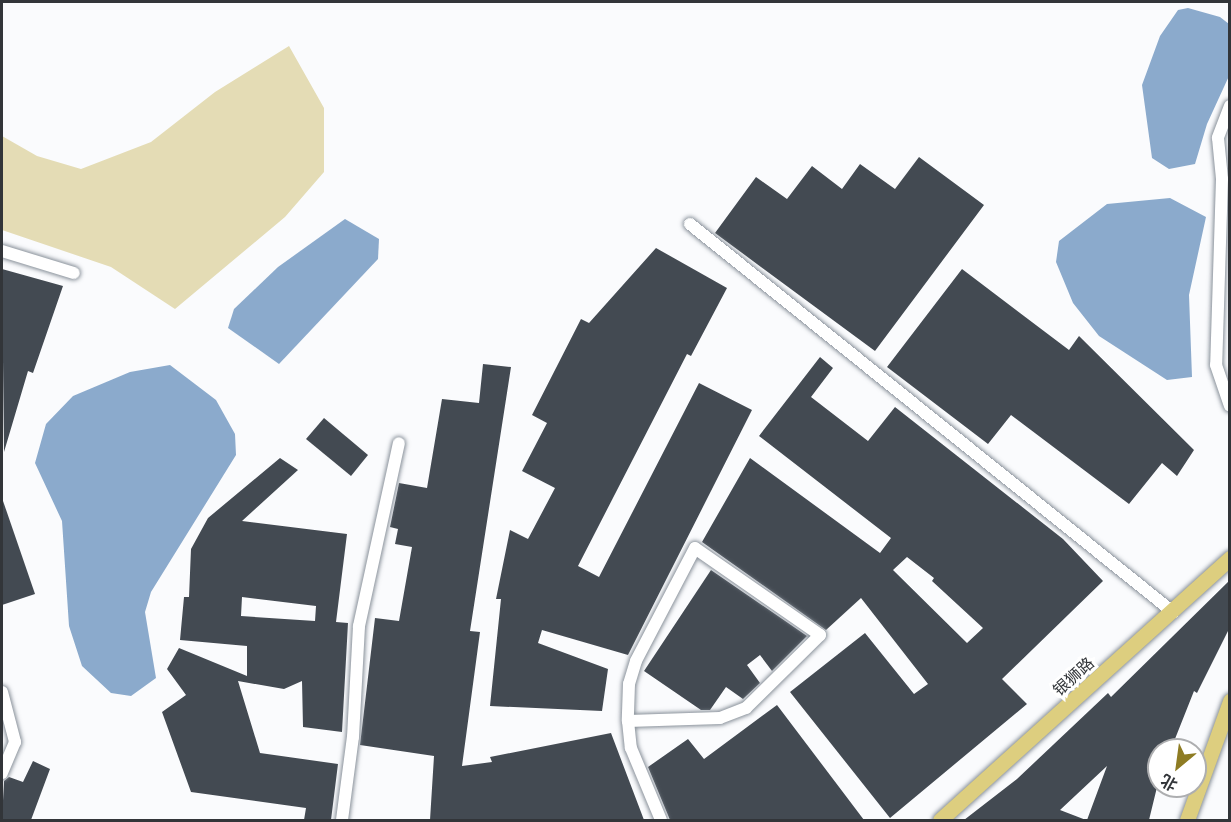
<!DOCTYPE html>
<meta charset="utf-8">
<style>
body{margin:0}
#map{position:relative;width:1231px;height:822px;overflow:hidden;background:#fafbfd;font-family:Bitter,"Noto Sans SC",serif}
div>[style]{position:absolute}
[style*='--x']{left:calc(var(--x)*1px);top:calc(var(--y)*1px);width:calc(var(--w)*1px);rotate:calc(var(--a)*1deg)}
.green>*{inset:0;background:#e4dcb5}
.water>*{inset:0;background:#8baacc}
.building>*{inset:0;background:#434a52}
.roads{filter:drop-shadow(0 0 2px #8a929b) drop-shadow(0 0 2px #8a929b)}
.minor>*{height:12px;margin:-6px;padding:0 6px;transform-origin:6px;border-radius:6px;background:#fff}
.major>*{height:15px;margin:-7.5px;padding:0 7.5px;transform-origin:7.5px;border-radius:7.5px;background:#ddce7f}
span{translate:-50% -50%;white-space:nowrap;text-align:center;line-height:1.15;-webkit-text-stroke:6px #fff;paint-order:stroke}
.street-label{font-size:16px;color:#323539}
.frame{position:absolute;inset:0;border:3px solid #323539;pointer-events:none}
.north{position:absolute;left:1147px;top:738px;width:60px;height:60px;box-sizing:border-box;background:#fff;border:2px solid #adaeb0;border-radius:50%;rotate:209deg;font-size:16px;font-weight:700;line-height:24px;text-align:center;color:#323539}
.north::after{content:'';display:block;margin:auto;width:21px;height:27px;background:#8e7c23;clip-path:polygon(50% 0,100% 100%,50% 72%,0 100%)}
</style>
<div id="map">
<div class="green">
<i style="clip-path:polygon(289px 46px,324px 108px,324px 172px,285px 217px,175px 309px,111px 267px,2px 230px,2px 136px,37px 156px,81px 169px,151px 142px,215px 92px)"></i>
</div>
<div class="water">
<i style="clip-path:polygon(1188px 8px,1220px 17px,1229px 24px,1229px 76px,1207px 124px,1195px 164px,1169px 169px,1152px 158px,1142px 85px,1160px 36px,1178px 10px)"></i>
<i style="clip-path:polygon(1170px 198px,1206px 217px,1189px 295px,1192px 377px,1167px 380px,1099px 336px,1073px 303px,1056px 262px,1059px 241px,1107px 204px)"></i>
<i style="clip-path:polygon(345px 219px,379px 239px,378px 259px,279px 364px,228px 328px,234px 309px,278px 267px)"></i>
<i style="clip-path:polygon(170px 365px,216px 400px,235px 434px,236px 455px,151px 592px,145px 612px,156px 678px,131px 696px,111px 693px,82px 666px,69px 626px,62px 521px,35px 463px,46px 424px,73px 396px,130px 372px)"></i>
</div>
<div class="building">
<i style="clip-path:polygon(919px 157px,984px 205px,875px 351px,715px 233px,756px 177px,787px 199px,812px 166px,842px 189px,860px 164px,895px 189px)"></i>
<i style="clip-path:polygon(656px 248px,727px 288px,691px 356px,687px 354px,578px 566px,599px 577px,699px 383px,752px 410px,628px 655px,542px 630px,538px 643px,608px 669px,602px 711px,490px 706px,501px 599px,496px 599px,510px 530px,528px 539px,555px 488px,522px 471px,547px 423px,532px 415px,581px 319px,589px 323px)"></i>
<i style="clip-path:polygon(2px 269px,63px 286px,33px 373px,28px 371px,4px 452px)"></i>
<i style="clip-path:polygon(962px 269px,1069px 350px,1079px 336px,1194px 450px,1177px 476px,1162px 463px,1129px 504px,1011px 415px,988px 444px,887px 367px)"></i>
<i style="clip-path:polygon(evenodd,820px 357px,833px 368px,811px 397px,868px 441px,895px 407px,1063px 539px,1103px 581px,1002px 679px,1027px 704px,890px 818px,790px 692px,865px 633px,914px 694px,928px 684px,861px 598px,826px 630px,702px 542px,750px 458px,880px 553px,891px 538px,759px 436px,820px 357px,907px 557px,934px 578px,932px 581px,983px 628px,967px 643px,893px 570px,907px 557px)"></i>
<i style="clip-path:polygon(483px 364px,511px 367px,470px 631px,480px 632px,462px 766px,492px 762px,490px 757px,611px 733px,644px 820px,430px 820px,434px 756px,360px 745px,375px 618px,399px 621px,412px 547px,395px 544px,398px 529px,390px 527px,399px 483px,427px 488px,442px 399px,479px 403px)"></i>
<i style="clip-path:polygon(324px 418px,368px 455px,351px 476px,306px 439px)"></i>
<i style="clip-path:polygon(evenodd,280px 458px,298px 470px,242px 521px,347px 534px,336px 622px,348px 623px,342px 732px,303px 727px,302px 681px,284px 689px,238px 681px,260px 753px,338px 764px,331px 820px,304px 820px,306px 808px,191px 792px,162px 712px,186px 695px,167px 669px,179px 648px,247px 676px,247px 646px,180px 640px,184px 597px,189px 597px,191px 549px,208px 518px,280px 458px,242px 597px,316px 606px,315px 621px,241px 616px,242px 597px)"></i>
<i style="clip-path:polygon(2px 498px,35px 594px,2px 605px)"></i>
<i style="clip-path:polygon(711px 570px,807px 636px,772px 671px,760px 655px,747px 665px,760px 683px,743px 699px,726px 687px,710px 710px,701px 710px,644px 671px)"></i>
<i style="clip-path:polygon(1230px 580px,1230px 627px,1197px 693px,1194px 691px,1171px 749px,1159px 746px,1159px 779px,1149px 820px,1087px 820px,1107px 766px,1060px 810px,1086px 820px,964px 820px,1017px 779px,1108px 693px,1111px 697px)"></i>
<i style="clip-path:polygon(777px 705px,864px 820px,670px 820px,648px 767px,688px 739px,704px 759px)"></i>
<i style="clip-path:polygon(33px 761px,50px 769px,31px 820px,2px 820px,4px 781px,9px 777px,23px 782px)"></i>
</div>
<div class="roads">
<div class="minor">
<i style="--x:1230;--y:106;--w:34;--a:111"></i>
<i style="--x:1218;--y:138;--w:41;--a:84.4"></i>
<i style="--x:1222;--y:179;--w:186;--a:91.8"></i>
<i style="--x:1216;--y:365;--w:43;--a:71.1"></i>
<i style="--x:690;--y:224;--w:620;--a:38.78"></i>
<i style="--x:2;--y:251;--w:75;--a:17"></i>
<i style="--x:2;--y:692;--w:52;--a:75.4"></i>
<i style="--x:15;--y:742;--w:34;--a:113"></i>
<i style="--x:628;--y:721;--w:92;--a:-1.9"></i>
<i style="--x:720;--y:718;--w:28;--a:-21"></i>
<i style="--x:746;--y:708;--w:104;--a:-44.6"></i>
<i style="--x:820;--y:635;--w:152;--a:-145.2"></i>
<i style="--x:695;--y:548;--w:127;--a:117.6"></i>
<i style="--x:636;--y:661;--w:24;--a:107"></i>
<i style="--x:629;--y:684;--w:37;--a:92"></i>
<i style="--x:628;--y:721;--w:27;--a:84"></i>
<i style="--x:631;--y:748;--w:78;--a:67.4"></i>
<i style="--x:342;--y:820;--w:84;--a:-82.5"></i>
<i style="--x:353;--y:737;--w:111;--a:-86.9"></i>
<i style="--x:359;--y:626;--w:187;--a:-77.7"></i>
</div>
<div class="major">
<i style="--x:940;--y:820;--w:391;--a:-42.1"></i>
<i style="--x:1187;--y:820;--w:127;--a:-70.1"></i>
</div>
</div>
<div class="street-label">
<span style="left:1074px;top:677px;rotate:-42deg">银狮路</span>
</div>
<div class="frame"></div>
<div class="north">北</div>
</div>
